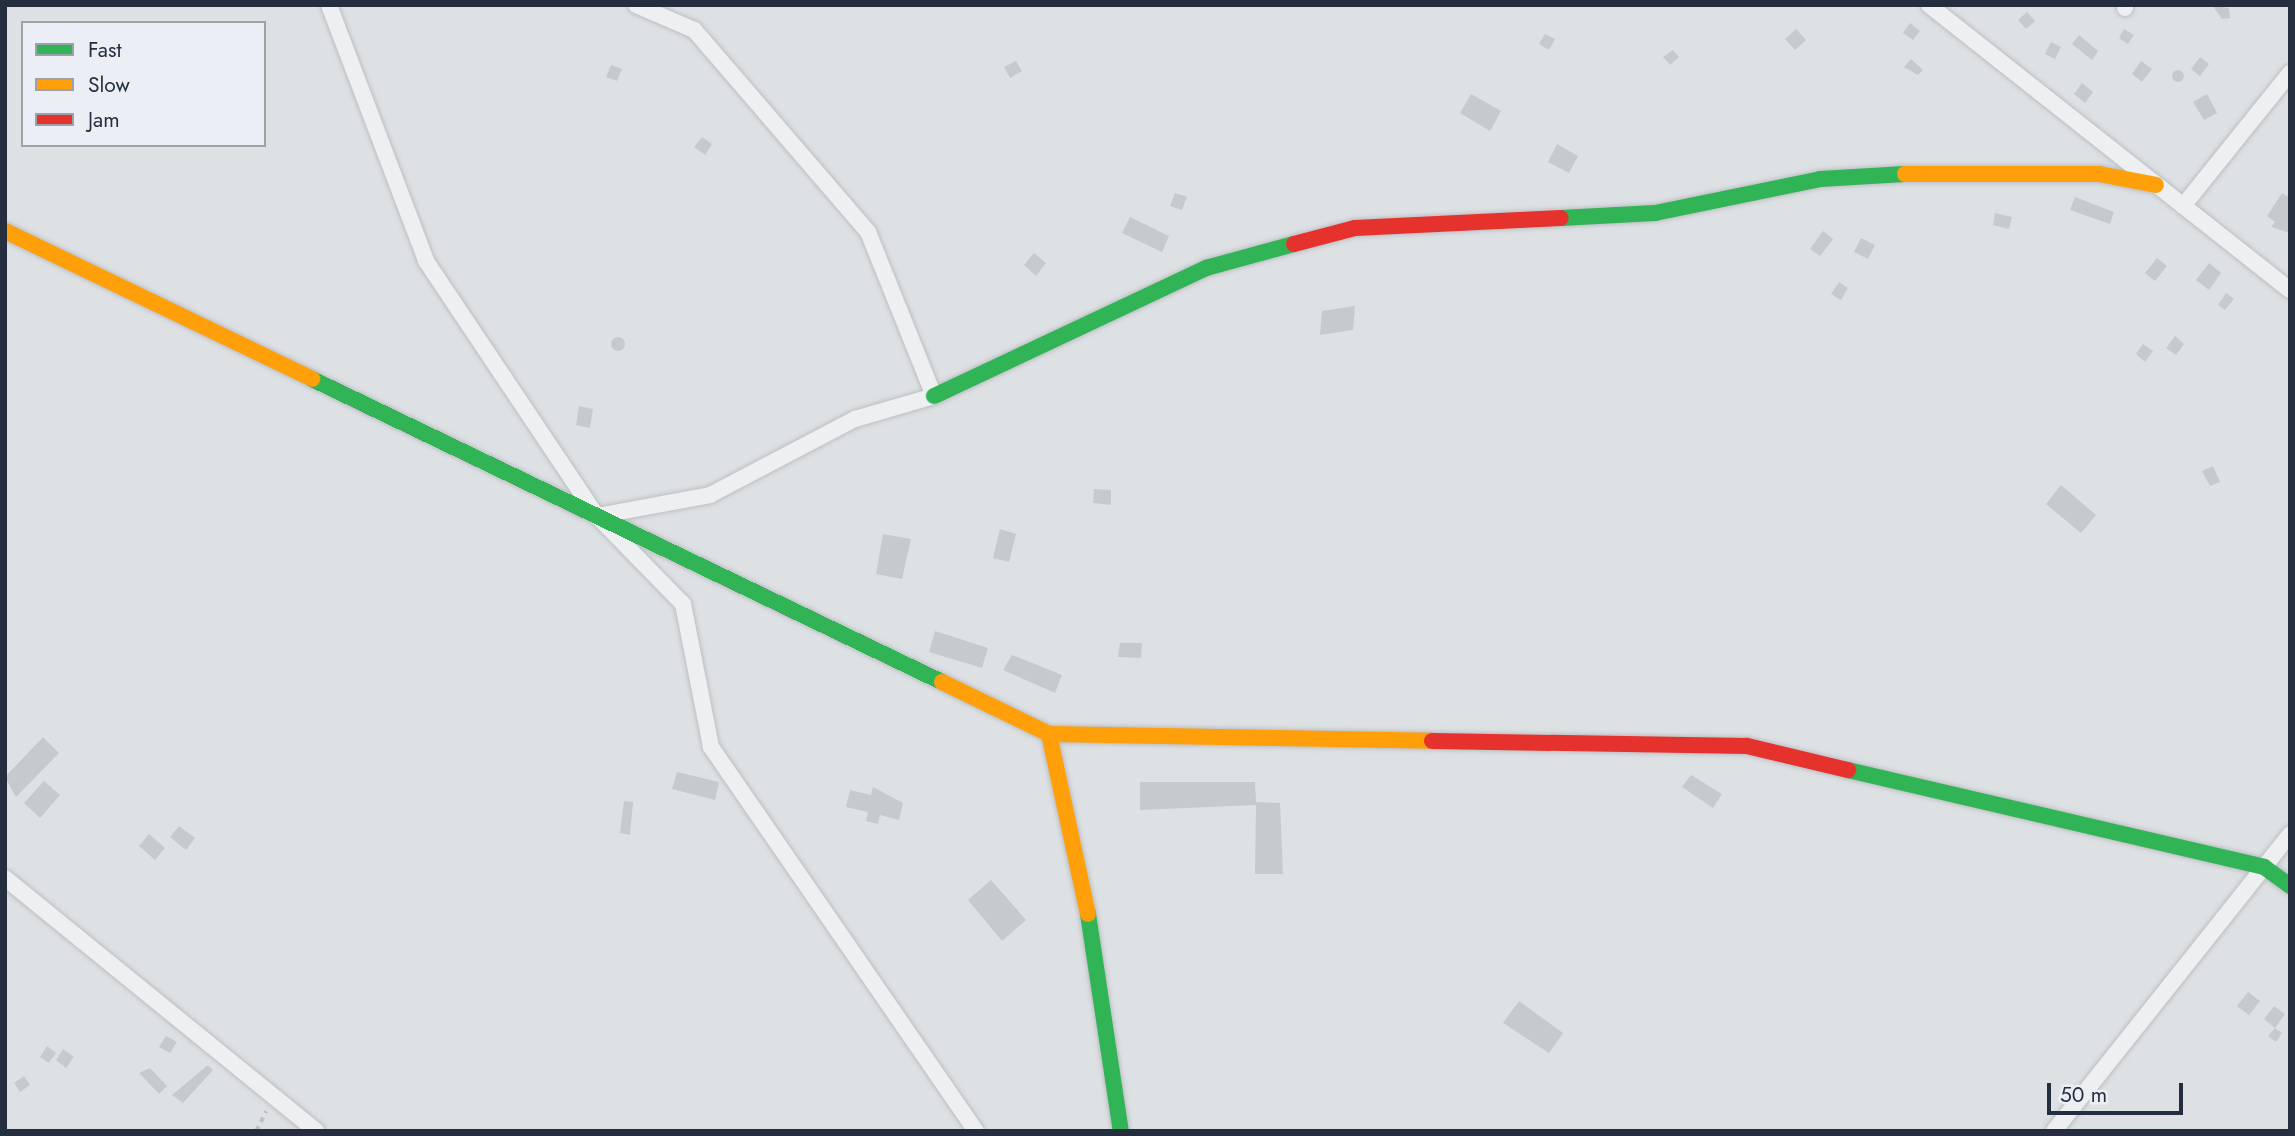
<!DOCTYPE html>
<style>
body{margin:0}
#map{position:relative;width:2295px;height:1136px;overflow:hidden;background:#dee1e4;font-family:Jost,sans-serif}
div>[style]{position:absolute}
[style*='--x']{left:calc(var(--x)*1px);top:calc(var(--y)*1px);width:calc(var(--w)*1px);rotate:calc(var(--a)*1deg)}
.building>*{inset:0;background:#c6c9cd}
.round{border-radius:50%}
.path>*{height:3.5px;margin-top:-1.75px;transform-origin:0;background:repeating-linear-gradient(90deg,#bdbfc4 0 5px,transparent 0 10px)}
.roads{filter:drop-shadow(0 0 2px #bcbfc2) drop-shadow(0 0 2px #bcbfc2)}
.street>*{height:16px;margin:-8px;padding:0 8px;transform-origin:8px;border-radius:8px;background:#edeff1}
.fast>*{height:16px;margin:-8px;padding:0 8px;transform-origin:8px;border-radius:8px;background:#30b455}
.slow>*{height:16px;margin:-8px;padding:0 8px;transform-origin:8px;border-radius:8px;background:#ff9f0a}
.jam>*{height:16px;margin:-8px;padding:0 8px;transform-origin:8px;border-radius:8px;background:#e5322d}
span{translate:-50% -50%;white-space:nowrap;text-align:center;line-height:1.15;-webkit-text-stroke:5px #ebeff5;paint-order:stroke}
.frame{position:absolute;inset:0;border:7px solid #242e3f;pointer-events:none}
.legend{position:absolute;left:21px;top:21px;width:245px;height:126px;box-sizing:border-box;background:#ebeff5;border:2px solid #9ba2ac;margin:0;padding:9px 12px;list-style:none;font-size:21px;color:#242e3f}
.legend li{display:flex;align-items:center;gap:14px;height:35px}
.legend b{width:35px;border:2px solid #9ba2ac}
.scale{position:absolute;left:2047px;top:1083px;width:136px;height:32px;box-sizing:border-box;border:4px solid #242e3f;border-top:0;padding-left:9px;font-size:21px;line-height:24px;white-space:nowrap;color:#242e3f;-webkit-text-stroke:5px #ebeff5;paint-order:stroke}
</style>
<div id="map">
<div class="building">
<i style="clip-path:polygon(2212px 5px,2229px 8px,2230px 18px,2222px 19px)"></i>
<i style="clip-path:polygon(2027px 12px,2035px 21px,2026px 29px,2018px 20px)"></i>
<i style="clip-path:polygon(1910px 23px,1920px 31px,1913px 40px,1903px 33px)"></i>
<i style="clip-path:polygon(1796px 29px,1806px 40px,1795px 50px,1785px 39px)"></i>
<i style="clip-path:polygon(2124px 29px,2134px 35px,2128px 44px,2119px 38px)"></i>
<i style="clip-path:polygon(1545px 34px,1555px 39px,1549px 50px,1539px 44px)"></i>
<i style="clip-path:polygon(2079px 35px,2098px 51px,2092px 60px,2072px 44px)"></i>
<i style="clip-path:polygon(2051px 42px,2061px 47px,2055px 59px,2045px 54px)"></i>
<i style="clip-path:polygon(1673px 50px,1679px 57px,1670px 65px,1663px 57px)"></i>
<i style="clip-path:polygon(2200px 57px,2209px 64px,2200px 76px,2191px 69px)"></i>
<i style="clip-path:polygon(1911px 59px,1923px 70px,1918px 75px,1904px 67px)"></i>
<i style="clip-path:polygon(1016px 61px,1022px 71px,1010px 78px,1004px 67px)"></i>
<i style="clip-path:polygon(2141px 61px,2152px 69px,2142px 82px,2132px 74px)"></i>
<i style="clip-path:polygon(611px 65px,622px 69px,617px 81px,606px 77px)"></i>
<i class="round" style="left:2172px;top:70px;width:12px;height:12px"></i>
<i style="clip-path:polygon(2082px 83px,2093px 92px,2085px 103px,2074px 94px)"></i>
<i style="clip-path:polygon(1471px 94px,1501px 111px,1490px 131px,1460px 113px)"></i>
<i style="clip-path:polygon(2207px 94px,2217px 113px,2204px 120px,2193px 102px)"></i>
<i style="clip-path:polygon(702px 137px,712px 144px,705px 155px,694px 147px)"></i>
<i style="clip-path:polygon(1557px 144px,1578px 156px,1569px 173px,1548px 162px)"></i>
<i style="clip-path:polygon(1175px 193px,1187px 197px,1182px 210px,1170px 206px)"></i>
<i style="clip-path:polygon(2282px 193px,2290px 198px,2290px 233px,2271px 227px,2275px 222px,2267px 216px)"></i>
<i style="clip-path:polygon(2075px 197px,2114px 212px,2110px 224px,2070px 210px)"></i>
<i style="clip-path:polygon(1995px 213px,2012px 217px,2009px 229px,1993px 225px)"></i>
<i style="clip-path:polygon(1130px 217px,1169px 236px,1162px 252px,1122px 233px)"></i>
<i style="clip-path:polygon(1823px 231px,1833px 239px,1820px 256px,1810px 249px)"></i>
<i style="clip-path:polygon(1861px 238px,1875px 245px,1868px 259px,1854px 252px)"></i>
<i style="clip-path:polygon(1034px 253px,1046px 263px,1036px 276px,1024px 265px)"></i>
<i style="clip-path:polygon(2157px 258px,2167px 266px,2155px 281px,2145px 273px)"></i>
<i style="clip-path:polygon(2209px 263px,2221px 273px,2209px 290px,2196px 280px)"></i>
<i style="clip-path:polygon(1839px 282px,1848px 288px,1841px 300px,1831px 294px)"></i>
<i style="clip-path:polygon(2226px 293px,2234px 299px,2225px 310px,2218px 305px)"></i>
<i style="clip-path:polygon(1355px 306px,1353px 330px,1320px 335px,1322px 311px)"></i>
<i style="clip-path:polygon(2175px 336px,2184px 344px,2176px 355px,2166px 348px)"></i>
<i class="round" style="left:611px;top:337px;width:14px;height:14px"></i>
<i style="clip-path:polygon(2143px 344px,2153px 351px,2145px 362px,2136px 354px)"></i>
<i style="clip-path:polygon(579px 406px,593px 409px,590px 428px,576px 425px)"></i>
<i style="clip-path:polygon(2213px 466px,2220px 482px,2210px 486px,2202px 471px)"></i>
<i style="clip-path:polygon(2061px 485px,2096px 515px,2081px 533px,2046px 504px)"></i>
<i style="clip-path:polygon(1094px 489px,1111px 490px,1111px 505px,1093px 503px)"></i>
<i style="clip-path:polygon(1000px 529px,1016px 534px,1009px 562px,993px 558px)"></i>
<i style="clip-path:polygon(883px 534px,911px 539px,902px 579px,876px 574px)"></i>
<i style="clip-path:polygon(935px 631px,988px 648px,982px 668px,929px 652px)"></i>
<i style="clip-path:polygon(1120px 643px,1142px 643px,1141px 658px,1118px 657px)"></i>
<i style="clip-path:polygon(1012px 655px,1062px 675px,1055px 693px,1003px 670px)"></i>
<i style="clip-path:polygon(43px 737px,59px 753px,16px 797px,5px 777px)"></i>
<i style="clip-path:polygon(677px 772px,719px 782px,715px 800px,672px 789px)"></i>
<i style="clip-path:polygon(1691px 775px,1722px 794px,1713px 808px,1682px 787px)"></i>
<i style="clip-path:polygon(44px 781px,60px 795px,40px 818px,24px 803px)"></i>
<i style="clip-path:polygon(1140px 782px,1255px 782px,1256px 802px,1280px 803px,1283px 874px,1255px 874px,1256px 805px,1140px 810px)"></i>
<i style="clip-path:polygon(873px 787px,903px 803px,899px 820px,880px 815px,878px 824px,866px 821px,868px 812px,846px 807px,850px 790px,871px 795px)"></i>
<i style="clip-path:polygon(624px 801px,633px 802px,630px 835px,620px 833px)"></i>
<i style="clip-path:polygon(179px 826px,195px 838px,186px 850px,170px 837px)"></i>
<i style="clip-path:polygon(149px 834px,165px 848px,155px 860px,139px 846px)"></i>
<i style="clip-path:polygon(991px 880px,1026px 920px,1002px 941px,968px 900px)"></i>
<i style="clip-path:polygon(2248px 992px,2260px 1001px,2249px 1015px,2237px 1006px)"></i>
<i style="clip-path:polygon(1519px 1001px,1563px 1033px,1549px 1053px,1503px 1023px)"></i>
<i style="clip-path:polygon(2274px 1006px,2285px 1014px,2275px 1028px,2282px 1033px,2276px 1042px,2268px 1036px,2275px 1028px,2264px 1019px)"></i>
<i style="clip-path:polygon(166px 1036px,177px 1042px,170px 1053px,159px 1047px)"></i>
<i style="clip-path:polygon(47px 1046px,56px 1053px,49px 1063px,40px 1057px)"></i>
<i style="clip-path:polygon(63px 1049px,74px 1057px,66px 1068px,56px 1060px)"></i>
<i style="clip-path:polygon(208px 1065px,213px 1070px,183px 1103px,172px 1095px)"></i>
<i style="clip-path:polygon(150px 1068px,167px 1086px,159px 1094px,139px 1073px)"></i>
<i style="clip-path:polygon(24px 1076px,30px 1085px,20px 1092px,14px 1083px)"></i>
</div>
<div class="path">
<i style="--x:256;--y:1131;--w:22;--a:-63"></i>
</div>
<div class="roads">
<div class="street">
<i style="--x:329;--y:5;--w:274;--a:69.2"></i>
<i style="--x:426;--y:261;--w:307;--a:56.2"></i>
<i style="--x:597;--y:516;--w:123;--a:45.7"></i>
<i style="--x:683;--y:604;--w:146;--a:78.9"></i>
<i style="--x:711;--y:747;--w:467;--a:55.4"></i>
<i style="--x:1929;--y:5;--w:460;--a:38.3"></i>
<i style="--x:2125;--y:8;--w:3;--a:-90"></i>
<i style="--x:2183;--y:206;--w:171;--a:-51.2"></i>
<i style="--x:597;--y:516;--w:115;--a:-10.5"></i>
<i style="--x:710;--y:495;--w:164;--a:-27.7"></i>
<i style="--x:855;--y:419;--w:82;--a:-16.2"></i>
<i style="--x:934;--y:396;--w:177;--a:-111.9"></i>
<i style="--x:868;--y:232;--w:267;--a:-130.7"></i>
<i style="--x:694;--y:30;--w:63;--a:-156.7"></i>
<i style="--x:5;--y:878;--w:401;--a:39.1"></i>
<i style="--x:2054;--y:1131;--w:379;--a:-51.5"></i>
</div>
<div class="fast">
<i style="--x:1561;--y:218;--w:94;--a:-3"></i>
<i style="--x:1655;--y:213;--w:168;--a:-11.6"></i>
<i style="--x:1820;--y:179;--w:85;--a:-3.4"></i>
<i style="--x:312;--y:379;--w:699;--a:25.69"></i>
<i style="--x:934;--y:396;--w:301;--a:-25.2"></i>
<i style="--x:1206;--y:268;--w:91;--a:-15.3"></i>
<i style="--x:1848;--y:770;--w:427;--a:13.1"></i>
<i style="--x:2264;--y:867;--w:32;--a:36"></i>
<i style="--x:1088;--y:914;--w:219;--a:81.4"></i>
</div>
<div class="slow">
<i style="--x:1905;--y:174;--w:194;--a:0"></i>
<i style="--x:2099;--y:174;--w:58;--a:10.9"></i>
<i style="--x:5;--y:231;--w:341;--a:25.7"></i>
<i style="--x:942;--y:682;--w:119;--a:25.9"></i>
<i style="--x:1049;--y:734;--w:184;--a:77.8"></i>
<i style="--x:1049;--y:734;--w:383;--a:1"></i>
</div>
<div class="jam">
<i style="--x:1294;--y:244;--w:63;--a:-14.7"></i>
<i style="--x:1355;--y:228;--w:206;--a:-2.8"></i>
<i style="--x:1432;--y:741;--w:315;--a:0.9"></i>
<i style="--x:1747;--y:746;--w:104;--a:13.4"></i>
</div>
</div>
<div class="frame"></div>
<ul class="legend">
<li><b style="height:9px;background:#30b455"></b>Fast</li>
<li><b style="height:9px;background:#ff9f0a"></b>Slow</li>
<li><b style="height:9px;background:#e5322d"></b>Jam</li>
</ul>
<div class="scale">50 m</div>
</div>
